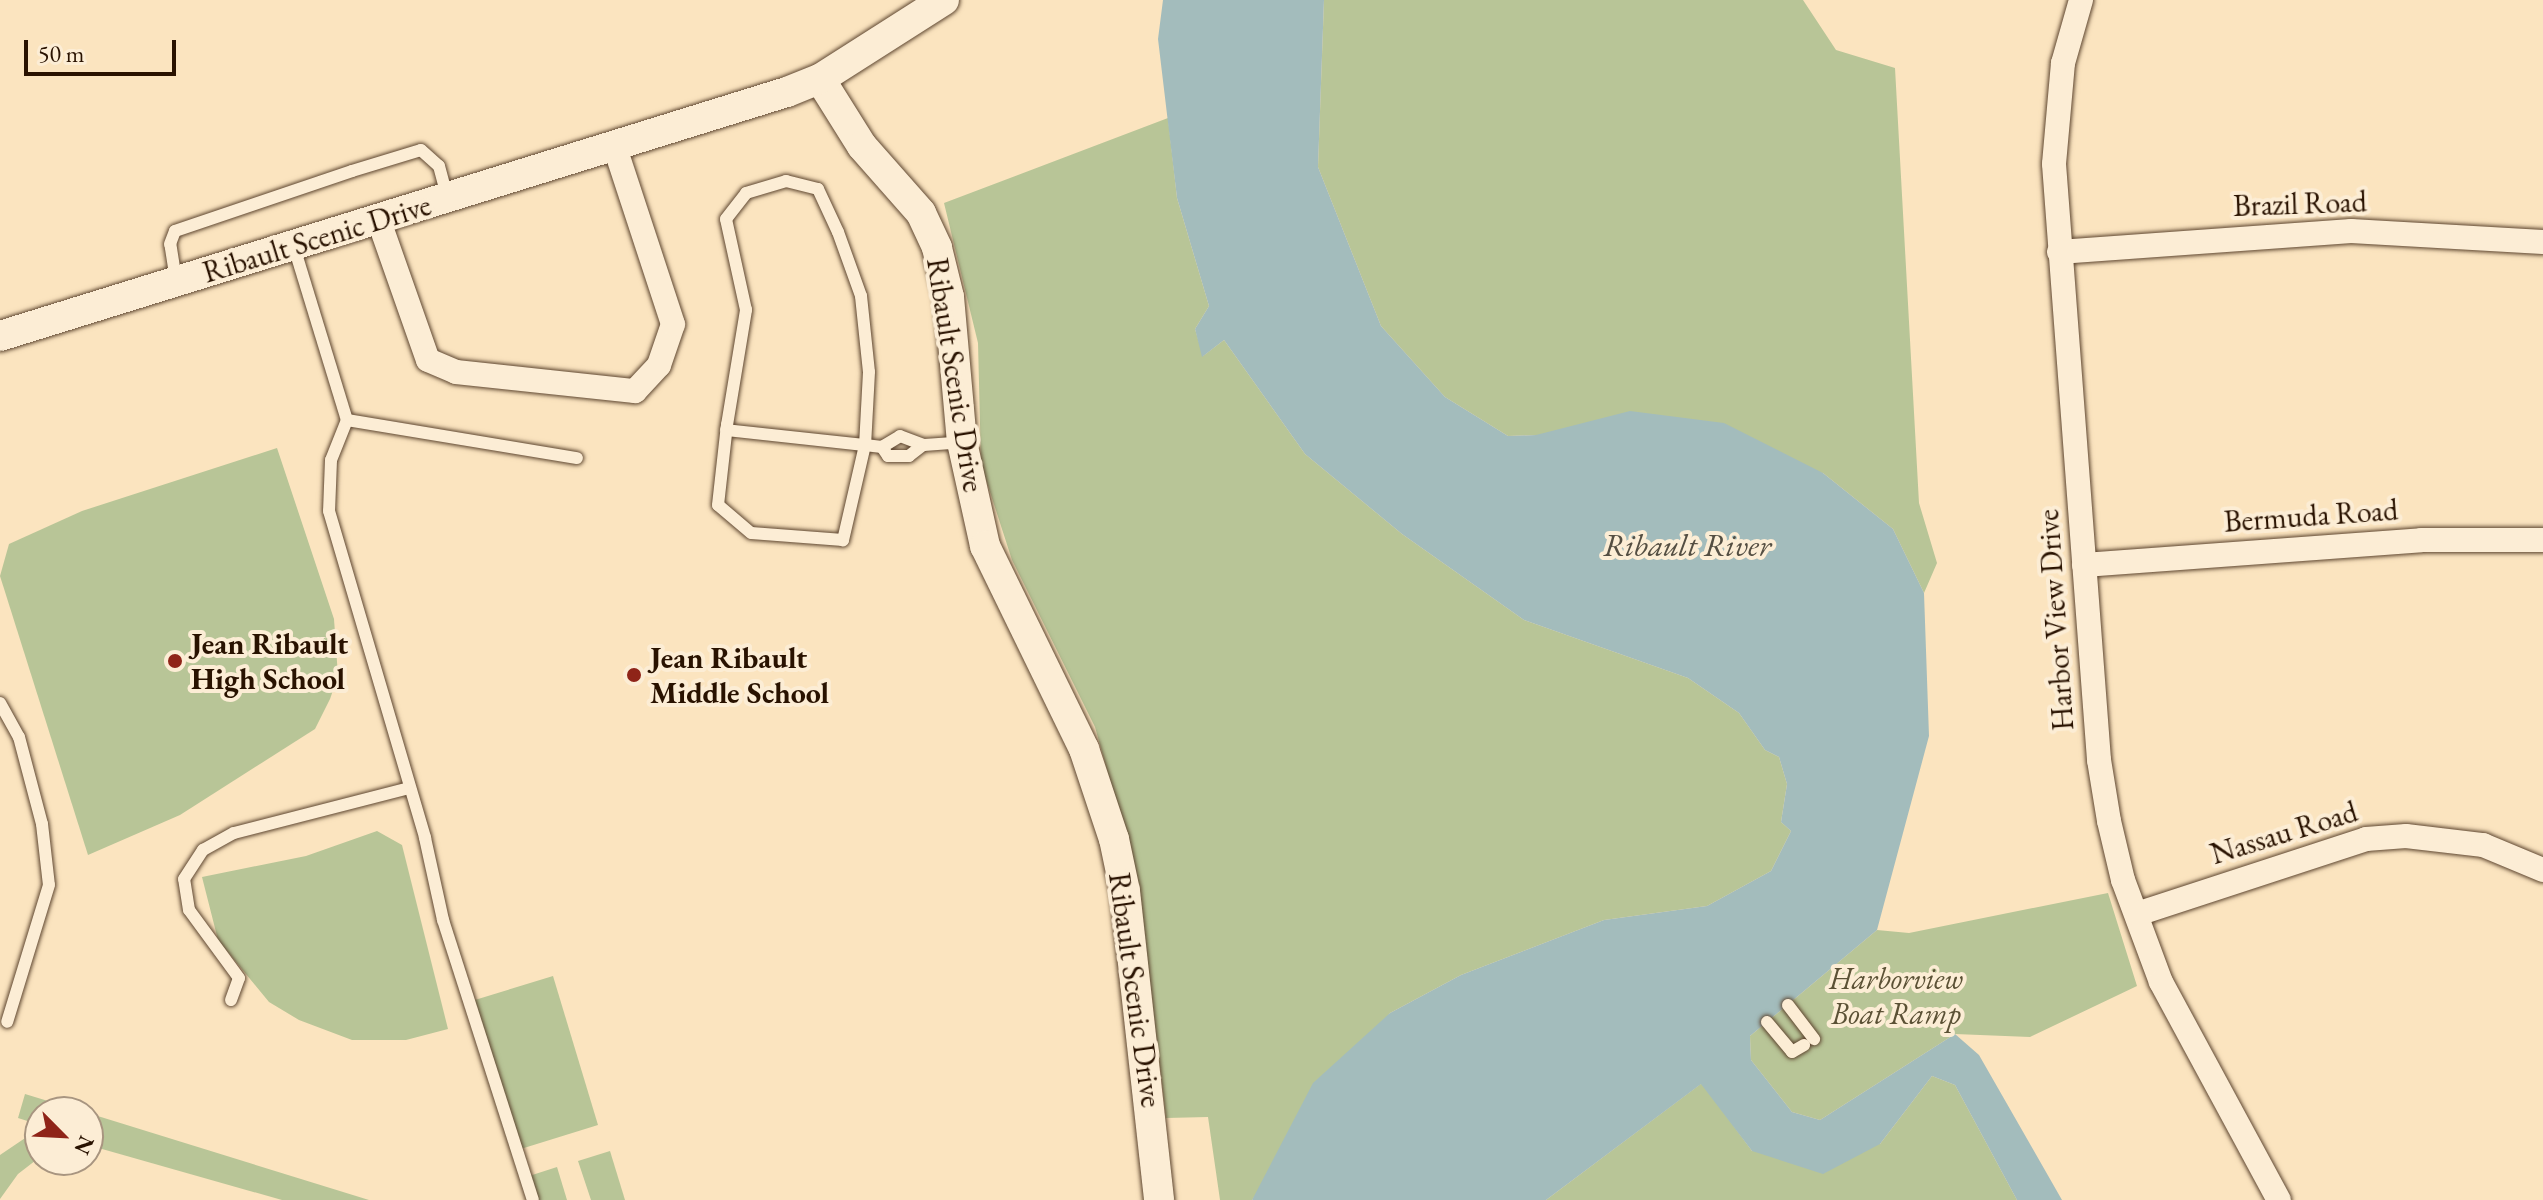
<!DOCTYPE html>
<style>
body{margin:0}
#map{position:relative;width:2543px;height:1200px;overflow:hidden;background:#fbe4bf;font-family:"EB Garamond",serif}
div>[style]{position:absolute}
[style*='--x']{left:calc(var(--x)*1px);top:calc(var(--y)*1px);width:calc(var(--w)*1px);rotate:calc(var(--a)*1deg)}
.green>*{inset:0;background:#b8c597}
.water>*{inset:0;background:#a3bcbc}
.roads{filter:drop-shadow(0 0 2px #5e4630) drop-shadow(0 0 2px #5e4630)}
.service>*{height:12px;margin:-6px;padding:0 6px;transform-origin:6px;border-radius:6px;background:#fcedd5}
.minor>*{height:24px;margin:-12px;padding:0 12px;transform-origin:12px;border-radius:12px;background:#fcedd5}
.tertiary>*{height:30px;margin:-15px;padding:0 15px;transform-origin:15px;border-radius:15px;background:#fcedd5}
.dots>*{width:22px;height:22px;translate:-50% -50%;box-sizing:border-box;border:4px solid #fcedd5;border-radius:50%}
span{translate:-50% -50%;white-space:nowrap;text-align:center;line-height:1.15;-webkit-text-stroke:8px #fcedd5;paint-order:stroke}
.street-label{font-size:30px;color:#291200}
.poi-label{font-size:30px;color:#291200;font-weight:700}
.left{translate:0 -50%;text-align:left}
.park-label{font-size:30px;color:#5b5135;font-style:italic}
.water-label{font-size:32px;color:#544e42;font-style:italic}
.north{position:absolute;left:24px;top:1096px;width:80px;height:80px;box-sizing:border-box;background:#fcedd5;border:2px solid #a89580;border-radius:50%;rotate:114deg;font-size:22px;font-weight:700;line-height:32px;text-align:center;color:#291200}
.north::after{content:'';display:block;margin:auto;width:28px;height:36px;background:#8f2418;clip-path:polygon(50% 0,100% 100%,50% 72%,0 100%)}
.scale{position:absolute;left:24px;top:40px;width:152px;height:36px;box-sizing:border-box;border:4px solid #291200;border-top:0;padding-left:10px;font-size:24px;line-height:28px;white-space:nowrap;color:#291200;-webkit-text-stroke:6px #fcedd5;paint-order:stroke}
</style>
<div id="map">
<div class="green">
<i style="clip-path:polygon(1324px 0,1803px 0,1836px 50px,1895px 68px,1919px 503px,1937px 563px,1924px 593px,1893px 529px,1823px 473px,1536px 435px,1508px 436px,1445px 397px,1381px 326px,1318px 167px)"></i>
<i style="clip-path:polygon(1168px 118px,1177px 198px,1209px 306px,1195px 329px,1203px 356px,1224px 340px,1305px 454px,1402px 534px,1524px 620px,1688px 678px,1739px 713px,1765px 750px,1779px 757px,1787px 784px,1781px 822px,1791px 831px,1771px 871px,1707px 906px,1604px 920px,1461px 975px,1390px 1013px,1252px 1200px,1220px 1200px,1208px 1117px,1166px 1118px,1138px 880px,1095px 727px,1012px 560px,981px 464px,978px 343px,944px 203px)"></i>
<i style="clip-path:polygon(277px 448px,334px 619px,338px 676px,330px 699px,315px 729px,180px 815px,88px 855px,0 576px,9px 544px,82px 511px)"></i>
<i style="clip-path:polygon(377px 831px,402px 845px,448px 1029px,406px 1040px,352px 1040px,299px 1020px,269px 1002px,218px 940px,202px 877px,306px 856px)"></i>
<i style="clip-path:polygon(2108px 893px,2137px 986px,2030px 1037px,1955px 1034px,1820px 1120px,1792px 1112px,1751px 1060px,1750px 1036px,1877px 930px,1909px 933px)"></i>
<i style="clip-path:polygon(553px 976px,598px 1125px,511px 1152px,465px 1003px)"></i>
<i style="clip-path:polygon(1932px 1076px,1955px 1085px,2017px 1200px,1546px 1200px,1702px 1083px,1752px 1151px,1880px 1144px)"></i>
<i style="clip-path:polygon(25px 1094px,84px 1112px,40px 1112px,40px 1125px,18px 1118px)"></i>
<i style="clip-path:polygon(88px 1113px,369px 1200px,282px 1200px,88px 1145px)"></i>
<i style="clip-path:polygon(40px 1128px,40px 1157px,18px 1174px,0 1199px,0 1155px)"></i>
<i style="clip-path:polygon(610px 1151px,625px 1200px,591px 1200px,578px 1161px)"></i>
<i style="clip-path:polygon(557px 1167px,567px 1200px,533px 1200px,526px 1177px)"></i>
</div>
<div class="water">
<i style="clip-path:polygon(1163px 0,1324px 0,1318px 167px,1381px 326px,1445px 397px,1508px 436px,1536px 435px,1630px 411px,1724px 423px,1823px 473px,1893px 529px,1924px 593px,1929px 736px,1877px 930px,1750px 1036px,1751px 1060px,1792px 1112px,1820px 1120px,1955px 1034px,1979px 1055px,2062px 1200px,2017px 1200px,1955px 1085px,1932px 1076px,1880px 1144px,1823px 1174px,1752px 1151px,1701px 1084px,1546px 1200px,1252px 1200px,1313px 1083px,1390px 1013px,1461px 975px,1604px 920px,1707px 906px,1771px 871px,1791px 831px,1781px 822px,1787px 784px,1779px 757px,1765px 750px,1739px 713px,1688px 678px,1524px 620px,1402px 534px,1305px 454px,1224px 340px,1202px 357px,1195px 329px,1209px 306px,1177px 198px,1158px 39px)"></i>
</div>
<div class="roads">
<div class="service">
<i style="--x:294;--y:247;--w:181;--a:73"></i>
<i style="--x:347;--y:420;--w:233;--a:9.4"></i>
<i style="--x:176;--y:280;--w:36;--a:-99"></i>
<i style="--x:170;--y:244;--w:14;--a:-69"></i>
<i style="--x:175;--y:231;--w:187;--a:-18.7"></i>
<i style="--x:352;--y:171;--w:72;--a:-16.9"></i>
<i style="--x:421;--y:150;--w:24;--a:42"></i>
<i style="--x:439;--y:166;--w:31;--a:75"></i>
<i style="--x:347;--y:420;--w:43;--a:111.8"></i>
<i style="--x:331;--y:460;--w:51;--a:92.2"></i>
<i style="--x:329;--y:511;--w:341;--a:73.6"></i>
<i style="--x:425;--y:838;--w:84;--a:77.6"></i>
<i style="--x:443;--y:920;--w:294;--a:72.2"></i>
<i style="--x:726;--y:430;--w:140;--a:6.2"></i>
<i style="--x:865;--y:445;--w:98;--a:103"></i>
<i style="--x:843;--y:540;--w:92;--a:-175.6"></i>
<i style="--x:751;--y:533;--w:43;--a:-139.7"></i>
<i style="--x:718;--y:505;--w:81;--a:-83.6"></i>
<i style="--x:727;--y:425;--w:117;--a:-80.6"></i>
<i style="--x:746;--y:310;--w:93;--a:-102.4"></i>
<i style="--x:726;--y:219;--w:33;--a:-52"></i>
<i style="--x:746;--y:193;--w:42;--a:-16.7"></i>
<i style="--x:786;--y:181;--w:33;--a:14"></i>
<i style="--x:818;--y:189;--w:47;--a:65.1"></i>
<i style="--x:838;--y:232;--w:68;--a:70.2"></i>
<i style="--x:861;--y:296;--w:76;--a:84"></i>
<i style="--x:869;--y:372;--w:73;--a:93.1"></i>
<i style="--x:865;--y:445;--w:17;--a:7"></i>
<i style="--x:923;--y:445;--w:18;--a:142"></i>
<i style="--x:909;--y:456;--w:21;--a:180"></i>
<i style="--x:888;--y:456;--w:11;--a:-124"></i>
<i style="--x:882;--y:447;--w:21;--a:-31"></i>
<i style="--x:900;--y:436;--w:25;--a:21"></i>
<i style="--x:923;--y:445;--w:39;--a:-4"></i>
<i style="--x:0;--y:703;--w:39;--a:61"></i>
<i style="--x:19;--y:737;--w:90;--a:75.2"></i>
<i style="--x:42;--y:824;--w:61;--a:83.5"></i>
<i style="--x:49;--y:885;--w:143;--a:107"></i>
<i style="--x:231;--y:1000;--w:23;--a:-70"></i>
<i style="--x:239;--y:978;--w:84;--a:-126.3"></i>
<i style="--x:189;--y:910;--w:31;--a:-99"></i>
<i style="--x:184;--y:879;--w:35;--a:-57"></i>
<i style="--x:203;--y:850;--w:35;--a:-29"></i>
<i style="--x:234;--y:833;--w:181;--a:-14.4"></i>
<i style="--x:1788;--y:1005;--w:43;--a:52.6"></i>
<i style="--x:1767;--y:1022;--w:39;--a:50"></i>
<i style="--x:1792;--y:1052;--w:14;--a:-30"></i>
</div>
<div class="minor">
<i style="--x:2081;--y:0;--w:66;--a:105.9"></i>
<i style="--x:2063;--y:63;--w:101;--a:95.1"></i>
<i style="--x:2054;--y:164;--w:598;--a:85.68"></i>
<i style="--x:2099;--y:760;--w:62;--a:80.7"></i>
<i style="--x:2109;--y:821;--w:61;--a:76.7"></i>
<i style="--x:2123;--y:880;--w:109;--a:69.6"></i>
<i style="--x:2161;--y:982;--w:248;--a:61.6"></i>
<i style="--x:379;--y:221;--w:147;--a:70.6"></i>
<i style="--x:428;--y:360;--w:30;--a:23"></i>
<i style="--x:456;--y:372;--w:180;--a:6.1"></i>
<i style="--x:635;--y:391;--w:35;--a:-47"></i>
<i style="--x:659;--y:365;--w:43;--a:-71.1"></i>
<i style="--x:673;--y:324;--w:185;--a:-108.2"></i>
<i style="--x:2059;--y:252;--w:293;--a:-4.1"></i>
<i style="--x:2351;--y:231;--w:192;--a:3.3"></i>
<i style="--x:2084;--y:565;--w:338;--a:-4.2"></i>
<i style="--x:2421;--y:540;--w:122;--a:0"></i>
<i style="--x:2137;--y:914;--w:241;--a:-18.1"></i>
<i style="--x:2366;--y:839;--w:40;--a:-4.3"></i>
<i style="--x:2406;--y:836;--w:78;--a:6.7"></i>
<i style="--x:2483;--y:845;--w:65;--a:22.6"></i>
</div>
<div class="tertiary">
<i style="--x:820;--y:79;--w:79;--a:57.9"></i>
<i style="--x:862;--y:146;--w:89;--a:48.6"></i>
<i style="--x:921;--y:213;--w:38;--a:65"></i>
<i style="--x:937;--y:248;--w:50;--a:76.2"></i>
<i style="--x:949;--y:297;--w:146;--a:84.9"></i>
<i style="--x:962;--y:442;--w:107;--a:77.5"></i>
<i style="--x:985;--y:546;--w:226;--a:64"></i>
<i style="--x:1084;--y:749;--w:95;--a:71.6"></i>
<i style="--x:1114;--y:839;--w:53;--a:78.1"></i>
<i style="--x:1125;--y:891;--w:311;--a:83.7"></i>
<i style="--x:0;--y:336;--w:824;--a:-17.23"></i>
<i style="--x:787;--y:92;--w:35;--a:-22"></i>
<i style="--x:820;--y:79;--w:147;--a:-32.5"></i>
</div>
</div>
<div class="dots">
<i style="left:175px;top:661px;background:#8f2418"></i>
<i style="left:634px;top:675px;background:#8f2418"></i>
</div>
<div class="street-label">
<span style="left:2300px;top:204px;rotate:-2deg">Brazil Road</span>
<span style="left:317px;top:239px;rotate:-17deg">Ribault Scenic Drive</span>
<span style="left:955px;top:375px;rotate:81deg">Ribault Scenic Drive</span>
<span style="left:2311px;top:516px;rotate:-4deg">Bermuda Road</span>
<span style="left:2056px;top:620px;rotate:-94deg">Harbor View Drive</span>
<span style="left:2284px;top:833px;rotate:-17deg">Nassau Road</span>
<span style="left:1135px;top:990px;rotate:82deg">Ribault Scenic Drive</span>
</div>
<div class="poi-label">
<span class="left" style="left:191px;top:661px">Jean Ribault<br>High School</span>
<span class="left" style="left:650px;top:675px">Jean Ribault<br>Middle School</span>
</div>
<div class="park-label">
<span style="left:1896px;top:996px">Harborview<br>Boat Ramp</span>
</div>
<div class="water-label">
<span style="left:1687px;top:545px">Ribault River</span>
</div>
<div class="north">N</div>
<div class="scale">50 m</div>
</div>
